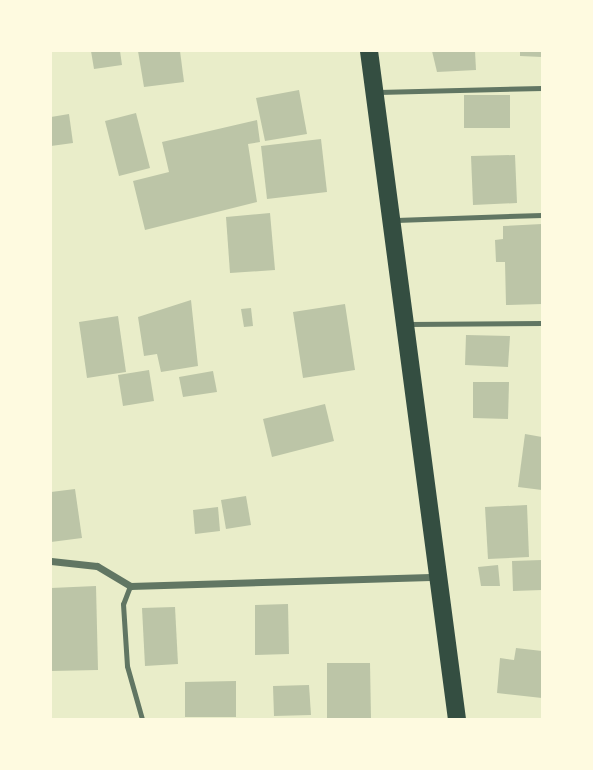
<!DOCTYPE html>
<style>
body{margin:0}
#map{position:relative;width:593px;height:770px;overflow:hidden;background:#e9edc9;font-family:Figtree,sans-serif}
div>[style]{position:absolute}
[style*='--x']{left:calc(var(--x)*1px);top:calc(var(--y)*1px);width:calc(var(--w)*1px);rotate:calc(var(--a)*1deg)}
.building>*{inset:0;background:#bcc5a7}
.service>*{height:5px;margin:-2.5px;padding:0 2.5px;transform-origin:2.5px;border-radius:2.5px;background:#617663}
.minor>*{height:7px;margin:-3.5px;padding:0 3.5px;transform-origin:3.5px;border-radius:3.5px;background:#617663}
.primary>*{height:18px;margin:-9px;padding:0 9px;transform-origin:9px;border-radius:9px;background:#344e41}
span{translate:-50% -50%;white-space:nowrap;text-align:center;line-height:1.15;-webkit-text-stroke:6px #fefae0;paint-order:stroke}
.frame{position:absolute;inset:0;border:52px solid #fefae0;pointer-events:none}
</style>
<div id="map">
<div class="building">
<i style="clip-path:polygon(91px 51px,120px 51px,122px 65px,94px 69px)"></i>
<i style="clip-path:polygon(138px 51px,180px 51px,184px 82px,144px 87px)"></i>
<i style="clip-path:polygon(432px 51px,475px 51px,476px 70px,437px 72px)"></i>
<i style="clip-path:polygon(520px 51px,542px 51px,542px 57px,520px 56px)"></i>
<i style="clip-path:polygon(299px 90px,307px 134px,265px 141px,256px 98px)"></i>
<i style="clip-path:polygon(464px 95px,510px 95px,510px 128px,464px 128px)"></i>
<i style="clip-path:polygon(136px 113px,150px 168px,119px 176px,105px 121px)"></i>
<i style="clip-path:polygon(69px 114px,73px 143px,51px 146px,51px 117px)"></i>
<i style="clip-path:polygon(257px 120px,260px 142px,248px 144px,257px 202px,145px 230px,133px 181px,169px 172px,162px 142px)"></i>
<i style="clip-path:polygon(321px 139px,327px 192px,267px 199px,261px 146px)"></i>
<i style="clip-path:polygon(515px 155px,517px 203px,473px 205px,471px 156px)"></i>
<i style="clip-path:polygon(270px 213px,275px 270px,230px 273px,226px 217px)"></i>
<i style="clip-path:polygon(542px 224px,542px 304px,506px 305px,505px 262px,496px 262px,495px 240px,503px 239px,503px 226px)"></i>
<i style="clip-path:polygon(191px 300px,198px 366px,161px 372px,157px 354px,144px 356px,138px 317px)"></i>
<i style="clip-path:polygon(345px 304px,355px 370px,303px 378px,293px 312px)"></i>
<i style="clip-path:polygon(251px 308px,253px 326px,244px 327px,241px 309px)"></i>
<i style="clip-path:polygon(118px 316px,126px 372px,87px 378px,79px 322px)"></i>
<i style="clip-path:polygon(466px 335px,510px 336px,508px 367px,465px 365px)"></i>
<i style="clip-path:polygon(149px 370px,154px 401px,123px 406px,118px 375px)"></i>
<i style="clip-path:polygon(213px 371px,217px 392px,183px 397px,179px 377px)"></i>
<i style="clip-path:polygon(473px 382px,509px 382px,508px 419px,473px 418px)"></i>
<i style="clip-path:polygon(325px 404px,334px 441px,272px 457px,263px 419px)"></i>
<i style="clip-path:polygon(525px 434px,542px 437px,542px 490px,518px 487px)"></i>
<i style="clip-path:polygon(75px 489px,82px 538px,51px 542px,51px 492px)"></i>
<i style="clip-path:polygon(246px 496px,251px 525px,226px 529px,221px 500px)"></i>
<i style="clip-path:polygon(527px 505px,529px 557px,488px 559px,485px 507px)"></i>
<i style="clip-path:polygon(218px 507px,220px 531px,195px 534px,193px 510px)"></i>
<i style="clip-path:polygon(542px 560px,542px 590px,513px 591px,512px 561px)"></i>
<i style="clip-path:polygon(498px 565px,500px 586px,481px 586px,478px 567px)"></i>
<i style="clip-path:polygon(96px 586px,98px 670px,51px 671px,51px 588px)"></i>
<i style="clip-path:polygon(288px 604px,289px 654px,255px 655px,255px 605px)"></i>
<i style="clip-path:polygon(175px 607px,178px 664px,145px 666px,142px 608px)"></i>
<i style="clip-path:polygon(516px 648px,542px 651px,542px 698px,497px 693px,500px 658px,514px 660px)"></i>
<i style="clip-path:polygon(327px 663px,370px 663px,371px 719px,327px 719px)"></i>
<i style="clip-path:polygon(236px 681px,236px 717px,185px 717px,185px 682px)"></i>
<i style="clip-path:polygon(309px 685px,311px 715px,274px 716px,273px 686px)"></i>
</div>
<div class="service">
<i style="--x:378;--y:92;--w:164;--a:-1.4"></i>
<i style="--x:396;--y:220;--w:146;--a:-2"></i>
<i style="--x:409;--y:324;--w:133;--a:-0.4"></i>
<i style="--x:130;--y:586;--w:19;--a:111"></i>
<i style="--x:123;--y:604;--w:62;--a:86.3"></i>
<i style="--x:127;--y:666;--w:55;--a:74.2"></i>
</div>
<div class="minor">
<i style="--x:51;--y:561;--w:46;--a:6.2"></i>
<i style="--x:97;--y:566;--w:39;--a:31"></i>
<i style="--x:130;--y:586;--w:309;--a:-1.7"></i>
</div>
<div class="primary">
<i style="--x:369;--y:51;--w:674;--a:82.5"></i>
</div>
<div class="frame"></div>
</div>
